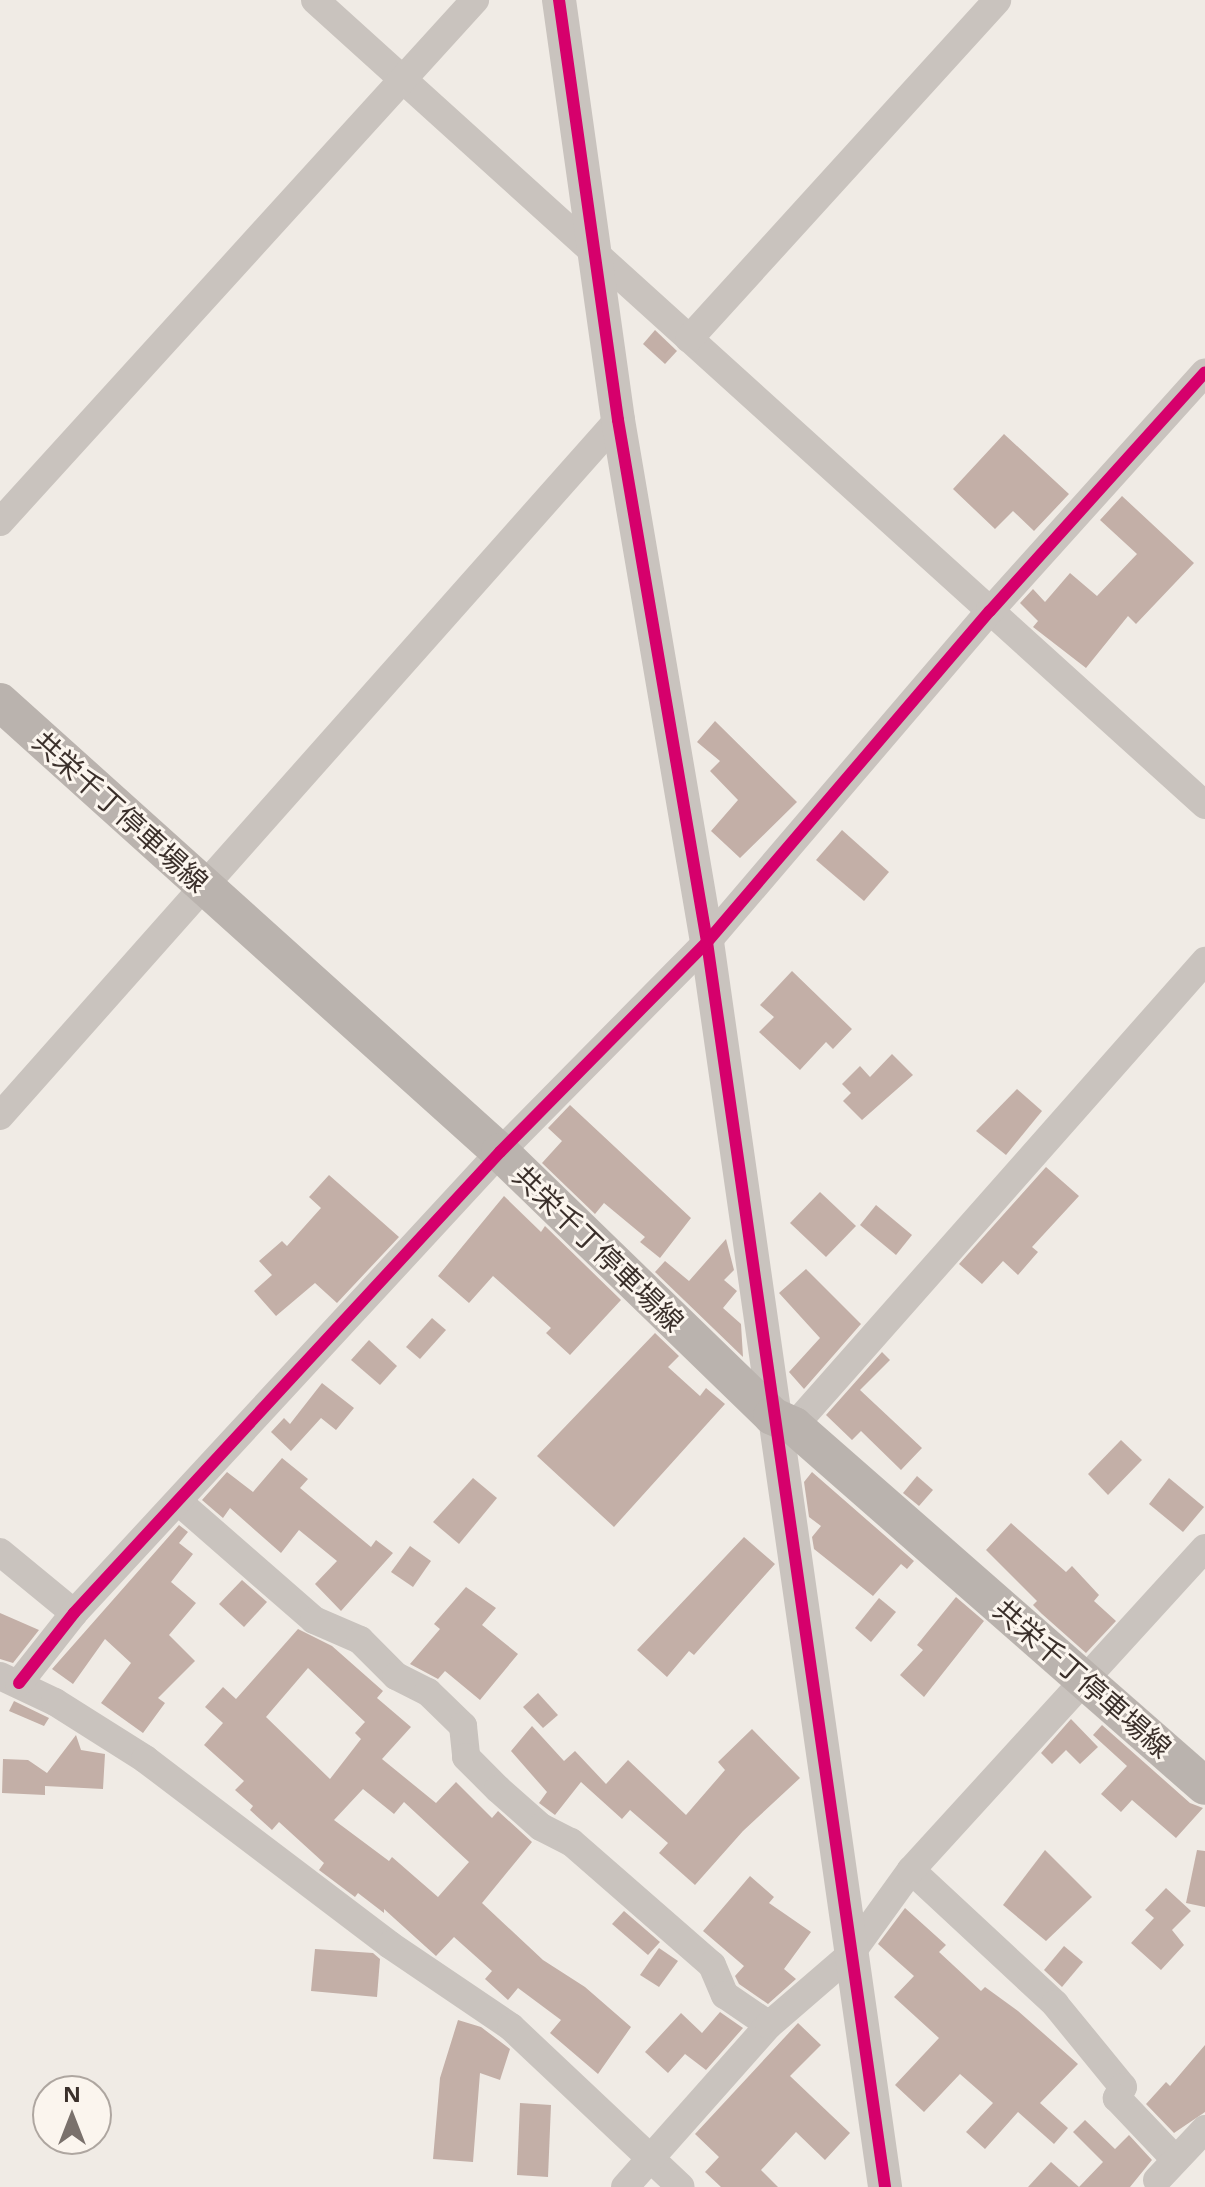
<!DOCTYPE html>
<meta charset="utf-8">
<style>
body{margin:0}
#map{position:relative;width:1205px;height:2187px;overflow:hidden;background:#f0ebe5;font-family:"Noto Sans","Noto Sans JP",sans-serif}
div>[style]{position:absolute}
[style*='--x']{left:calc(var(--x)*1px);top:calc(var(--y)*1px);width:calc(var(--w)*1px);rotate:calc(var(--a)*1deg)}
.building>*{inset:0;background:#c3afa7}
.minor>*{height:28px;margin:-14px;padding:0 14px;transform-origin:14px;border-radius:14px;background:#c9c3be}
.tertiary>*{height:34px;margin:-17px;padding:0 17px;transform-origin:17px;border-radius:17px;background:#c9c3be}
.secondary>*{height:38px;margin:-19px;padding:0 19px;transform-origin:19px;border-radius:19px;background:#bab3ae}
.cycleway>*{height:12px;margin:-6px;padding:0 6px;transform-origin:6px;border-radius:6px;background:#d6006c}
span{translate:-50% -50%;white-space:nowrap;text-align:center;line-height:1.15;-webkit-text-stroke:6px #fbf5ee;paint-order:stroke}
.street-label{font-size:28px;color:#3b302b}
.north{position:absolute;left:32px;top:2075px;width:80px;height:80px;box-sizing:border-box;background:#fbf5ee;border:2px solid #aea6a0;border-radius:50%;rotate:0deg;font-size:22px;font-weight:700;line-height:32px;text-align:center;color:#3b302b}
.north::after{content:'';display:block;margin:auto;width:28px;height:36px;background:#7a716c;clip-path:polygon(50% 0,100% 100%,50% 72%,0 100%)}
</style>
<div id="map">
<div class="building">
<i style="clip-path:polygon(655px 330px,677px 351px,665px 364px,643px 344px)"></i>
<i style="clip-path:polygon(1004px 434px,1069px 494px,1034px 531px,1013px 511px,995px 529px,953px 489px)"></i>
<i style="clip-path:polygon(1122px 496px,1194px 563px,1136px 624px,1128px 616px,1086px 668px,1033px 627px,1038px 621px,1020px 603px,1033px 589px,1045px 602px,1070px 573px,1097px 596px,1137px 554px,1100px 520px)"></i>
<i style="clip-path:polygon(715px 721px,797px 802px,740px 858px,711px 831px,738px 800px,710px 771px,720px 761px,697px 742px)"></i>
<i style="clip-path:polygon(842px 830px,889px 872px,864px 901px,816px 860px)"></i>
<i style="clip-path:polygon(792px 971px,852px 1029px,833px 1049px,826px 1042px,800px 1070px,759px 1032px,774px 1017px,760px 1005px)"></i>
<i style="clip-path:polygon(892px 1054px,913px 1075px,862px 1120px,843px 1101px,851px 1093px,842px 1084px,860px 1066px,870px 1077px)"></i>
<i style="clip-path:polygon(1017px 1089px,1042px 1111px,1006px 1155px,976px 1131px)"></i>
<i style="clip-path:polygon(570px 1105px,691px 1218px,660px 1258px,640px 1242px,645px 1237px,604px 1203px,595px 1214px,542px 1163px,562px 1141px,548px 1128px)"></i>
<i style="clip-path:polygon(1046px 1167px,1079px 1196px,1032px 1247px,1038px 1252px,1018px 1275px,1003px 1261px,982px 1284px,959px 1264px)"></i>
<i style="clip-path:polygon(329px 1175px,399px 1237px,337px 1303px,315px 1283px,276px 1316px,254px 1291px,272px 1275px,259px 1261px,282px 1241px,287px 1246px,321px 1208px,309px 1197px)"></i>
<i style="clip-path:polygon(820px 1192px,856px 1226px,826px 1257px,790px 1223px)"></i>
<i style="clip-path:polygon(504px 1196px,541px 1232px,545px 1226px,621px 1300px,570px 1355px,546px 1333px,551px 1328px,493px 1276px,469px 1303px,438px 1276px)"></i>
<i style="clip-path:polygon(876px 1205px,912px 1235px,896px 1255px,860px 1225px)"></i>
<i style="clip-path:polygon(726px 1239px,734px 1270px,724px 1280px,737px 1291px,723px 1308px,741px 1324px,743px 1357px,655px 1272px,665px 1261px,689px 1281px)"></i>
<i style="clip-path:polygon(806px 1269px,861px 1324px,804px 1389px,789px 1372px,820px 1338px,779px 1293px)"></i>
<i style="clip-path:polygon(432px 1318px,446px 1330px,420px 1359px,406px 1347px)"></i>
<i style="clip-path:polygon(655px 1333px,679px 1356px,668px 1367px,700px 1396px,706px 1388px,725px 1404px,614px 1527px,537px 1456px)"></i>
<i style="clip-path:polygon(369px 1340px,397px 1366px,380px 1385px,351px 1360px)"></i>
<i style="clip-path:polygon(882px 1352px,890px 1360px,860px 1390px,922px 1448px,901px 1470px,861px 1431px,852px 1440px,826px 1415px)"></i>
<i style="clip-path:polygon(322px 1383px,354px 1408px,336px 1430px,321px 1418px,291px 1451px,271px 1432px,284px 1418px,290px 1424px)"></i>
<i style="clip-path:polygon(1121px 1440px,1142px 1460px,1108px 1495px,1088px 1474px)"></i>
<i style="clip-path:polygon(282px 1458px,308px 1479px,300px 1488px,371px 1547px,376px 1540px,393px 1553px,341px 1611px,315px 1584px,337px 1561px,299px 1530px,281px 1553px,230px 1508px,223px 1518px,202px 1500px,227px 1472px,253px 1492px)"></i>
<i style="clip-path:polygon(812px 1472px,914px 1561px,907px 1569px,901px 1564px,873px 1596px,814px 1549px,812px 1537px,821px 1526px,809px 1517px,804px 1482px)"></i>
<i style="clip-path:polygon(917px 1476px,933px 1490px,919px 1506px,903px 1493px)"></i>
<i style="clip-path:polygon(473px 1478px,497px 1498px,459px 1544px,433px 1522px)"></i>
<i style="clip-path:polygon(1169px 1478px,1204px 1507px,1183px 1532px,1149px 1504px)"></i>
<i style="clip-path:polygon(1011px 1523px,1066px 1572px,1072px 1566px,1099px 1595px,1094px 1601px,1116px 1621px,1086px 1653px,1042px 1614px,1033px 1605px,1037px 1601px,986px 1550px)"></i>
<i style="clip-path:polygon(179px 1525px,188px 1532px,179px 1543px,193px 1554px,171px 1582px,196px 1603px,169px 1635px,195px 1661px,158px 1698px,165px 1703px,143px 1733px,101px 1703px,131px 1663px,105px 1639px,73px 1684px,52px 1669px)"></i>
<i style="clip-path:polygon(744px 1537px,775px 1564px,694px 1655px,689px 1651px,667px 1677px,637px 1650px)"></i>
<i style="clip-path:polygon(410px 1546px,431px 1561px,413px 1587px,391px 1572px)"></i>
<i style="clip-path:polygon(242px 1580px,267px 1602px,244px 1627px,219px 1604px)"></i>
<i style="clip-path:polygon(466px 1587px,496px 1608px,482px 1625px,518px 1654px,480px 1700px,445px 1671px,438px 1679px,410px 1664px,440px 1629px,434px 1624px)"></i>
<i style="clip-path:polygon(956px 1597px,984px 1621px,924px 1697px,900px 1675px,923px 1650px,917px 1645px)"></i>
<i style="clip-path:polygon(879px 1598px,896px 1612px,871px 1642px,855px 1628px)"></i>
<i style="clip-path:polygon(0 1613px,39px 1630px,13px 1663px,0 1659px)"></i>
<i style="clip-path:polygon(evenodd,298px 1629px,332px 1646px,383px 1691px,377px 1698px,411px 1727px,382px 1759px,436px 1803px,456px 1782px,492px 1818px,498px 1811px,532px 1842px,482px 1903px,543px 1960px,585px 1987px,631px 2027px,598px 2074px,550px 2033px,561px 2020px,518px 1988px,508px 2000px,485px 1979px,492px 1971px,454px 1937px,436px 1956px,384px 1909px,384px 1913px,358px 1893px,355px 1897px,319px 1870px,324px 1863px,279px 1822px,272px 1830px,250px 1810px,253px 1806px,235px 1790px,244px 1781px,204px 1745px,223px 1723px,205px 1707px,223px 1687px,236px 1699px,298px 1629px,308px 1668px,365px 1722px,355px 1733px,361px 1739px,330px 1779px,266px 1717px,308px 1668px,298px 1629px,363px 1789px,394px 1814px,404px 1802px,469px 1862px,438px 1897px,392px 1857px,389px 1861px,334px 1820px,363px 1789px)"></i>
<i style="clip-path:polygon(538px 1693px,558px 1715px,543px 1728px,523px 1707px)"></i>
<i style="clip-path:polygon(14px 1701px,47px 1717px,49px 1718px,44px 1726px,9px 1711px)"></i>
<i style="clip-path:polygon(1071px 1719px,1098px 1747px,1080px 1764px,1066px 1750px,1052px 1764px,1041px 1753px)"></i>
<i style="clip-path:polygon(1102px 1725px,1190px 1803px,1203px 1808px,1176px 1838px,1132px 1800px,1121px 1812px,1101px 1794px,1127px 1766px,1093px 1735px)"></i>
<i style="clip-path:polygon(532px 1726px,564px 1761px,575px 1751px,606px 1784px,628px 1760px,686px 1815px,725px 1770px,718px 1762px,752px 1729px,800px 1778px,743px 1831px,695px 1885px,659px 1853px,668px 1843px,630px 1810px,622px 1819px,581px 1782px,555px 1815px,539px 1803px,547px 1792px,511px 1751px)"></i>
<i style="clip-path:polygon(76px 1735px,81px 1750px,105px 1754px,103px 1789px,45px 1786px,45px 1795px,2px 1793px,3px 1759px,28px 1760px,47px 1773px)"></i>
<i style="clip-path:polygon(1045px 1850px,1092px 1897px,1046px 1941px,1003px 1905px)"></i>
<i style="clip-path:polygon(1197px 1850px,1205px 1851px,1205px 1907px,1186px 1903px)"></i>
<i style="clip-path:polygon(750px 1876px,774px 1897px,769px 1903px,811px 1932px,784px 1969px,796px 1979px,768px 2004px,739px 1984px,735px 1976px,744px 1966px,703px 1931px)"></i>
<i style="clip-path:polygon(1166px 1888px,1191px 1911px,1172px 1930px,1184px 1945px,1161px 1970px,1131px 1943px,1154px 1918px,1145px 1910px)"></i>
<i style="clip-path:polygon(905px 1908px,946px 1945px,939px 1952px,981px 1991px,985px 1987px,1018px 2011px,1078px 2064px,1040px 2103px,1068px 2128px,1054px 2144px,1018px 2112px,985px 2149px,966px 2132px,993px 2103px,960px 2074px,924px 2112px,895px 2085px,939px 2038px,894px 1997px,914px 1976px,878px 1944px)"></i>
<i style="clip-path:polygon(624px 1911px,660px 1942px,648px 1955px,612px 1924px)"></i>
<i style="clip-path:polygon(1064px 1946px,1083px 1962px,1062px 1987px,1044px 1970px)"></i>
<i style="clip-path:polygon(659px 1948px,678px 1961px,659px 1987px,640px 1975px)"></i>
<i style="clip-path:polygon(315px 1949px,373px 1953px,380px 1959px,377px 1997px,311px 1991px)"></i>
<i style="clip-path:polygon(720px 2012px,743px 2028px,706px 2070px,685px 2054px,668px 2073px,645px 2052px,681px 2013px,702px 2033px)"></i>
<i style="clip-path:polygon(458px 2020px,481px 2027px,510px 2049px,500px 2080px,480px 2073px,473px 2162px,433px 2159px,440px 2078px)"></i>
<i style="clip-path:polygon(798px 2023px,821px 2045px,790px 2076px,850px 2133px,825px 2160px,796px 2132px,761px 2170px,778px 2187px,721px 2187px,705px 2172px,719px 2157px,695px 2134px)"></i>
<i style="clip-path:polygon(1205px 2045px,1205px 2112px,1174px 2133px,1146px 2104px,1166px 2082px,1170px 2086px)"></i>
<i style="clip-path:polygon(520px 2103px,551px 2105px,548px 2177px,517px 2175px)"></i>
<i style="clip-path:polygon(1085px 2120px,1115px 2149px,1129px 2135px,1152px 2160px,1130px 2187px,1079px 2187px,1103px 2162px,1073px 2132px)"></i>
<i style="clip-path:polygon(1051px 2162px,1079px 2187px,1028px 2187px)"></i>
</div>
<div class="minor">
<i style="--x:315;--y:0;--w:1200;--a:42.13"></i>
<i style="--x:689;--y:339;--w:458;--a:-47.7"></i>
<i style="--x:0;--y:522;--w:706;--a:-47.7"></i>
<i style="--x:0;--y:1116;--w:931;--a:-48.4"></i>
<i style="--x:794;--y:1426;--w:621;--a:-48.53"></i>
<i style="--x:180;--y:1503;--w:178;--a:41.1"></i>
<i style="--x:314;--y:1620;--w:50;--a:23.5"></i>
<i style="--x:360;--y:1640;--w:51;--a:45"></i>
<i style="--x:396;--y:1676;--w:36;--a:27"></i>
<i style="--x:428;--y:1692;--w:49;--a:44.2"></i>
<i style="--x:463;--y:1726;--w:31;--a:84"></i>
<i style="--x:466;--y:1757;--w:45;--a:45"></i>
<i style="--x:498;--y:1789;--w:57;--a:41.5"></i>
<i style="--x:541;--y:1827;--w:34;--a:27"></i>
<i style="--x:571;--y:1842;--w:187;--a:41.1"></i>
<i style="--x:712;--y:1965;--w:33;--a:67"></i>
<i style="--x:725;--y:1995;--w:53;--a:34.3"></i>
<i style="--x:0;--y:1552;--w:96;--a:39.5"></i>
<i style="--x:0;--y:1676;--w:61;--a:25.3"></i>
<i style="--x:55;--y:1702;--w:107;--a:32.3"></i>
<i style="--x:145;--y:1759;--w:308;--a:37.2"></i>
<i style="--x:390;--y:1945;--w:146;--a:34.1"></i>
<i style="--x:511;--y:2027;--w:233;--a:43.3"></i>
<i style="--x:19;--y:1683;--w:89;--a:-51.8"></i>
<i style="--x:74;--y:1613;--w:628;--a:-47.26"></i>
<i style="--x:500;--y:1152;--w:295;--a:-45.4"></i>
<i style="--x:707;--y:942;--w:435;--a:-49.5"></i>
<i style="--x:990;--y:611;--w:321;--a:-48"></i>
<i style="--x:911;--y:1870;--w:197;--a:42.9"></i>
<i style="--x:1055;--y:2004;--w:107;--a:50.7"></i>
<i style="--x:1123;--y:2087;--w:13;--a:119"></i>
<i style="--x:1117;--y:2098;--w:81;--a:46.5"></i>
<i style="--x:1157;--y:2180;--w:70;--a:-46.7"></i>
<i style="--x:625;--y:2187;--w:217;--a:-48.4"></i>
<i style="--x:769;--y:2025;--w:106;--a:-40.8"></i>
<i style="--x:849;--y:1956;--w:106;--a:-54.2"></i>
<i style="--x:911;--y:1870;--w:436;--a:-47.6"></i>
</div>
<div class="tertiary">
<i style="--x:559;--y:0;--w:424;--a:82"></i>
<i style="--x:618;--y:420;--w:530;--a:80.32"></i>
<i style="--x:707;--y:942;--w:1258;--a:81.86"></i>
</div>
<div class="secondary">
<i style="--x:0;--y:702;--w:673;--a:41.99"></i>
<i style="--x:500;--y:1152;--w:379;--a:44.1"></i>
<i style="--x:772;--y:1416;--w:24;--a:24"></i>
<i style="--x:794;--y:1426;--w:546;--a:41.22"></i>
</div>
<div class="cycleway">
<i style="--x:559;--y:0;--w:424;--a:82"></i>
<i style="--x:618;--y:420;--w:530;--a:80.32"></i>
<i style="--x:707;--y:942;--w:1258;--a:81.86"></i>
<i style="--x:19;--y:1683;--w:89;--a:-51.8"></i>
<i style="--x:74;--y:1613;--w:628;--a:-47.26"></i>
<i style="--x:500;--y:1152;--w:295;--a:-45.4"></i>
<i style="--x:707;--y:942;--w:435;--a:-49.5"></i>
<i style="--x:990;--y:611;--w:321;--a:-48"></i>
</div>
<div class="street-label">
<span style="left:121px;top:811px;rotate:42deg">共栄千丁停車場線</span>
<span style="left:599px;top:1248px;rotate:44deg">共栄千丁停車場線</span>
<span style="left:1083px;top:1678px;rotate:41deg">共栄千丁停車場線</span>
</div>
<div class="north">N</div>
</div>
